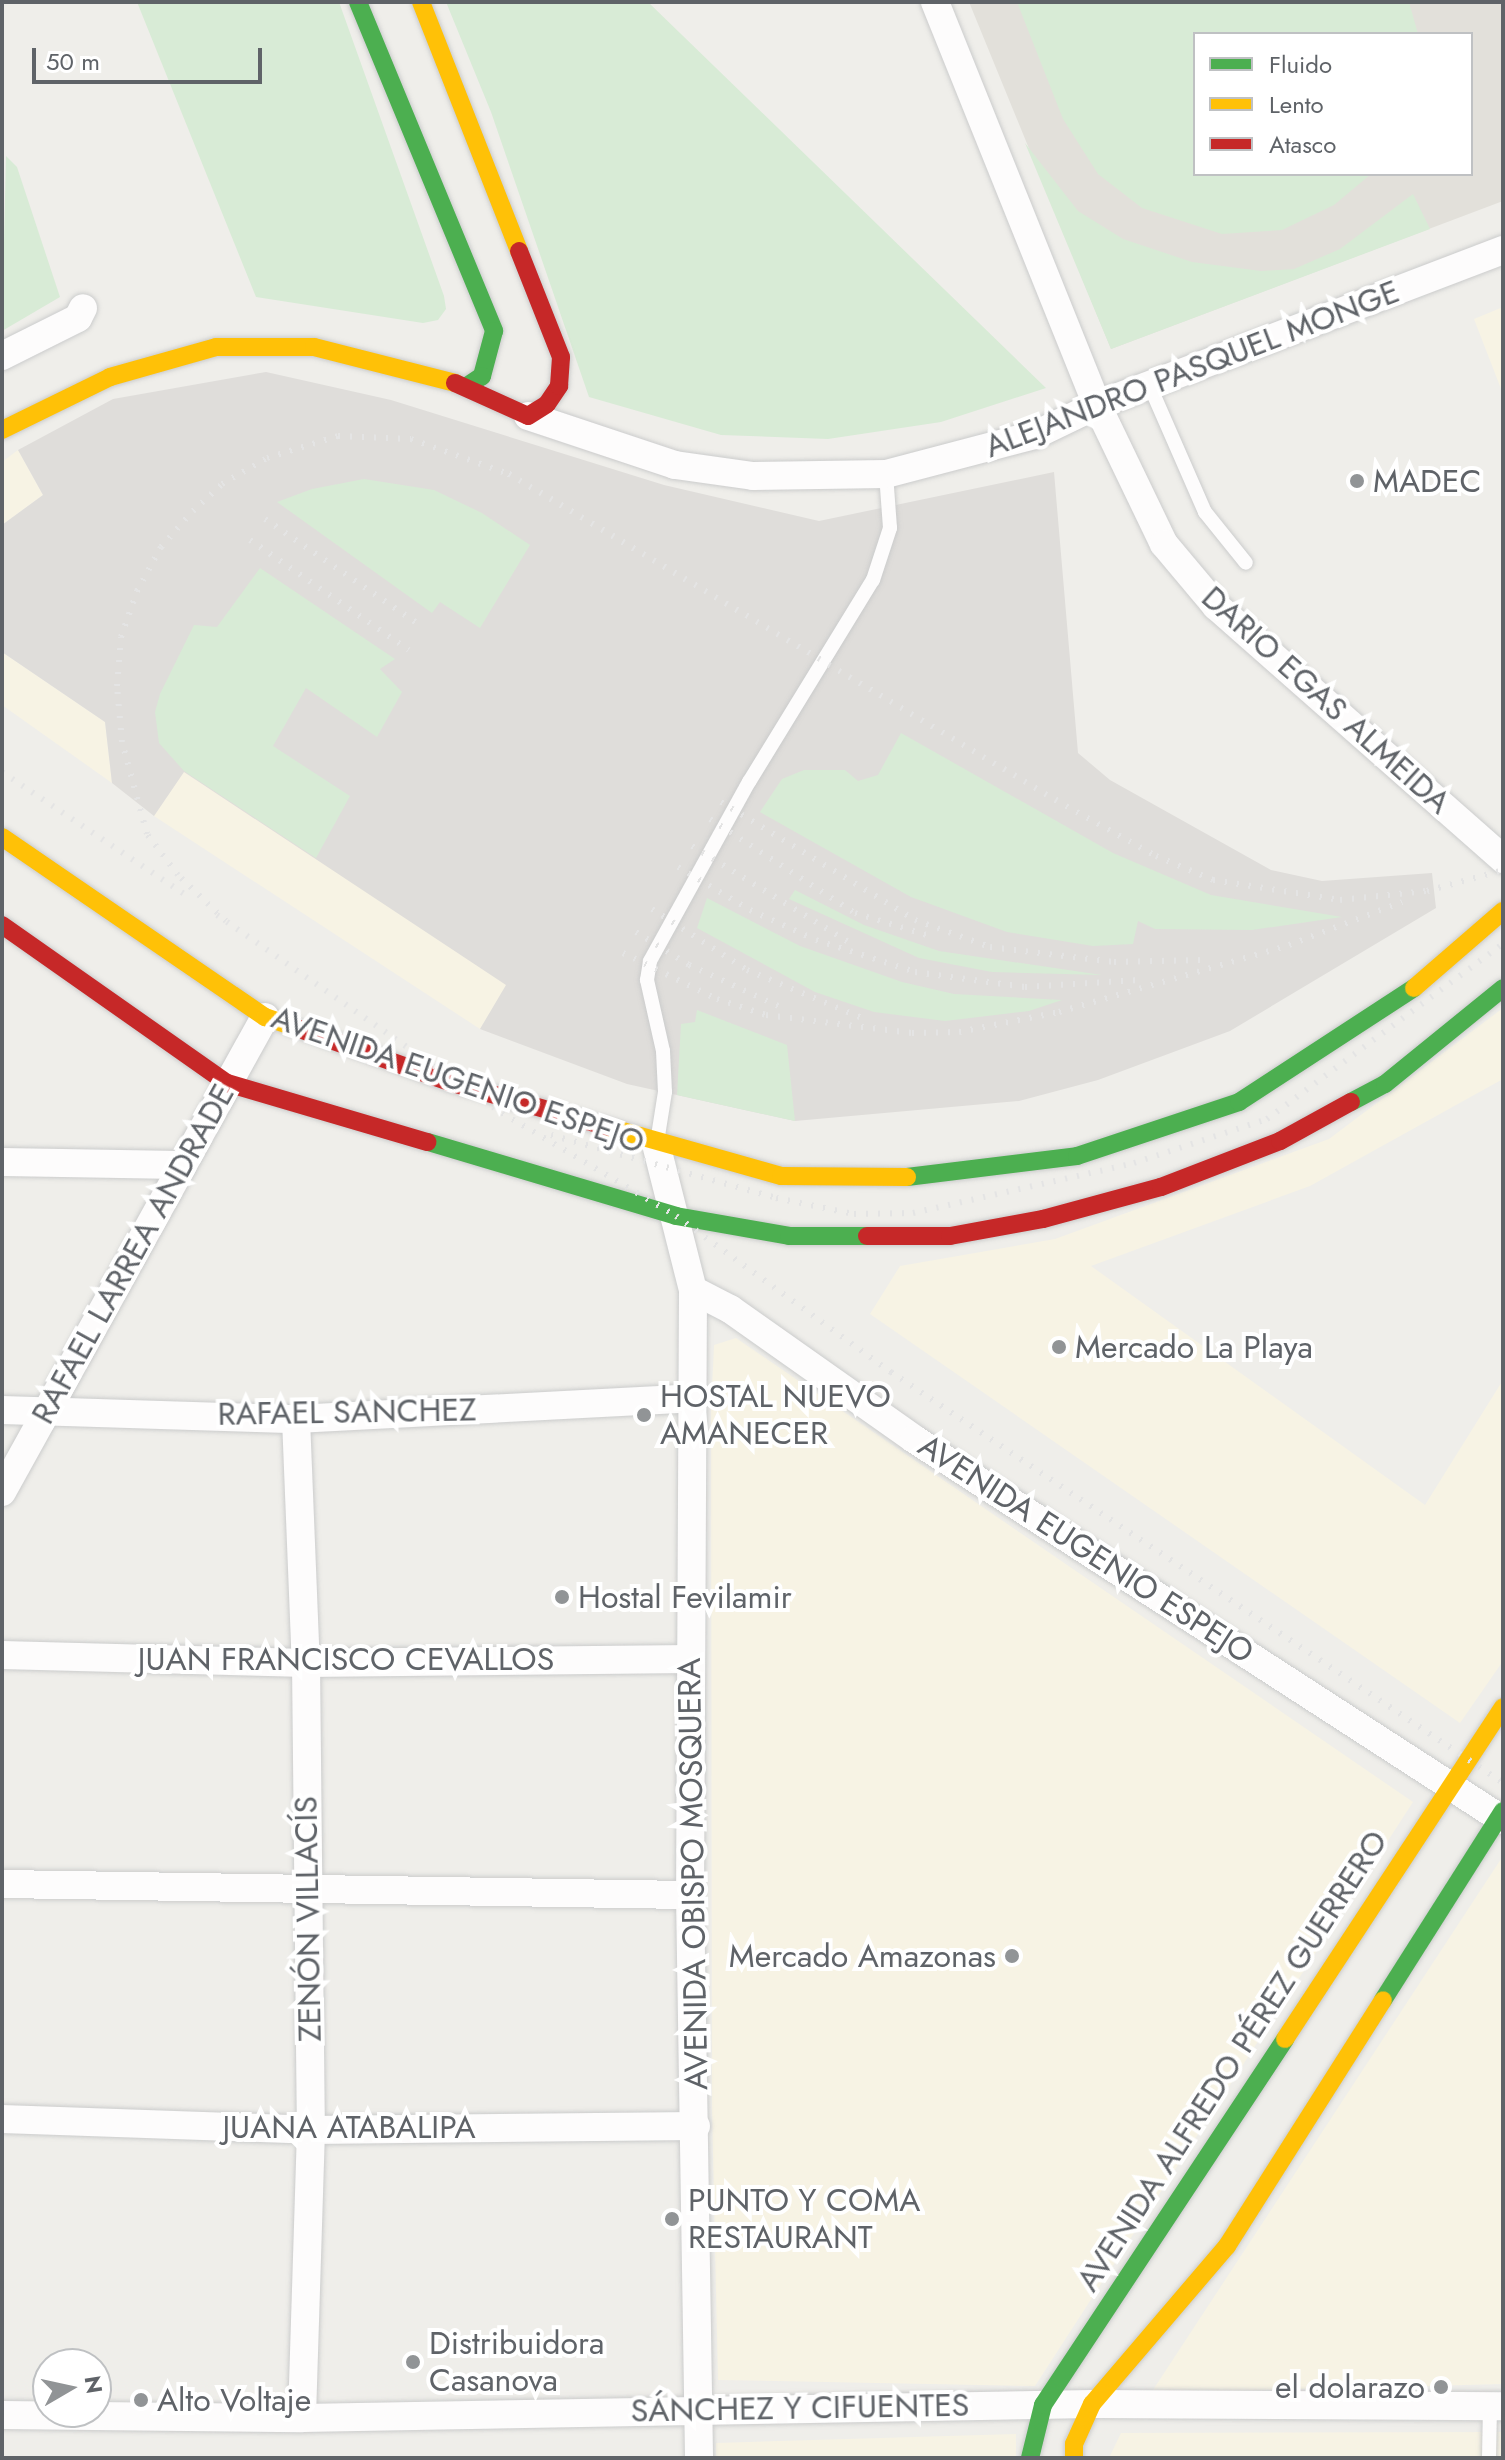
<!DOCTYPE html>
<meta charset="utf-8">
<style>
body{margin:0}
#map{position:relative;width:1505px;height:2460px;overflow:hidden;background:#efeeea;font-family:Jost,sans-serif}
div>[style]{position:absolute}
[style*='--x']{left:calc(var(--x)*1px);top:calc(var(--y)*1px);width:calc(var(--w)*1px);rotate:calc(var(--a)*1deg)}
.commercial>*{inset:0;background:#f7f3e4}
.industrial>*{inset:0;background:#dfddda}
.education>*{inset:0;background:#e2e0da}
.green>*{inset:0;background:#d8ebd6}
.roads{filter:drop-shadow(0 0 2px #cbcccc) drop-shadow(0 0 2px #cbcccc)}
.lane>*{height:14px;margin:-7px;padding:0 7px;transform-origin:7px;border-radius:7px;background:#fdfcfc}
.street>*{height:28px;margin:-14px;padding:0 14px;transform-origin:14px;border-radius:14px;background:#fdfcfc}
.fast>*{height:18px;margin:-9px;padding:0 9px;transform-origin:9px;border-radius:9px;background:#4caf50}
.slow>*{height:18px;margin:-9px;padding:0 9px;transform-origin:9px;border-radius:9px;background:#ffc107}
.jam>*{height:18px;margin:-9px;padding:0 9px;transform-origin:9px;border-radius:9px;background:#c62828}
.rail>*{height:6px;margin-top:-3px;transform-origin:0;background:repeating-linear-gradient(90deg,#e4e4e4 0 2px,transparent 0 12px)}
.dots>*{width:22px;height:22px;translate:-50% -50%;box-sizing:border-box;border:4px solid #fff;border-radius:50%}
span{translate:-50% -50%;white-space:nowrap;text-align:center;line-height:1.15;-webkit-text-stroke:8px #fff;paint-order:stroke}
.street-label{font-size:32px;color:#5f6368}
.poi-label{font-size:32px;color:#5f6368}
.left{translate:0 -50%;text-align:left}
.right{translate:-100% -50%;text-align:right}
.frame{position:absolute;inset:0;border:4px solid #5f6368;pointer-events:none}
.legend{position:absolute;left:1193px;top:32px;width:280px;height:144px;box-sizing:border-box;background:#fff;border:2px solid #bfc1c3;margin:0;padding:10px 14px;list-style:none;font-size:24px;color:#5f6368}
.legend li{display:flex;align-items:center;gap:16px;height:40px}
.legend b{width:40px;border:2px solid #bfc1c3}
.north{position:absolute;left:32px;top:2348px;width:80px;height:80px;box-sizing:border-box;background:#fff;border:2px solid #bfc1c3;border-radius:50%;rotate:81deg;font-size:22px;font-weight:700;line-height:32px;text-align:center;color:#5f6368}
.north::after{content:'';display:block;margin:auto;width:28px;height:36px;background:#919496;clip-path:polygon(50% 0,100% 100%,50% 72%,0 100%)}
.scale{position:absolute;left:32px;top:48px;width:230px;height:36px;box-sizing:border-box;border:4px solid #5f6368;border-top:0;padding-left:10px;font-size:24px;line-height:28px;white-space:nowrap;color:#5f6368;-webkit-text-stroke:6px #fff;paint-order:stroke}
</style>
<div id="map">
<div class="commercial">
<i style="clip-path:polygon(1503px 307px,1503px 394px,1474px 319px)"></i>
<i style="clip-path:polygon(18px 450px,43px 495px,2px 525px,2px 462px)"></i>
<i style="clip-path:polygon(2px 652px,105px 722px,112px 783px,2px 705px)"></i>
<i style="clip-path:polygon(184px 771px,507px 985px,480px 1029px,154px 816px)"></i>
<i style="clip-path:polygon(1503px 1008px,1503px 1079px,1310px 1186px,1091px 1266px,1425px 1505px,1503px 1380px,1503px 1661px,1460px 1723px,870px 1314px,900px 1266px,1055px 1239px,1329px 1139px)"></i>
<i style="clip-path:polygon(736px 1338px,1413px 1802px,1035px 2386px,718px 2380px,712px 2110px,711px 1408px,714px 1345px)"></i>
<i style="clip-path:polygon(1501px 1859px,1503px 2384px,1151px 2393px)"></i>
<i style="clip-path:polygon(1503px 2432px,1503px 2458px,1109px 2458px,1121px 2433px)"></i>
<i style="clip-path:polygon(1016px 2434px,1016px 2458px,716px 2458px,716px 2443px)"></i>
</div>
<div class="industrial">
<i style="clip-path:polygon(266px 372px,391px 400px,664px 485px,819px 521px,1054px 472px,1078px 753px,1110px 780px,1271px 870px,1322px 881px,1432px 873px,1436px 908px,1230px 1031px,1098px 1080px,1019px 1101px,795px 1121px,627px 1084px,480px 1029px,506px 985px,184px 772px,154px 816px,112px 783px,105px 722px,2px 652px,2px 525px,43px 495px,18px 450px,113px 399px)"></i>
</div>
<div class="education">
<i style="clip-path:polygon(evenodd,969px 2px,1503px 2px,1503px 201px,1111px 349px,969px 2px,1195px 34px,1471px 34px,1471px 174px,1195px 174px,1195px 34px)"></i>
</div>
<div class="green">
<i style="clip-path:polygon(137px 2px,339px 2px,444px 296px,446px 309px,438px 320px,423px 323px,256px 297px)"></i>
<i style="clip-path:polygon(446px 2px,648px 2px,1046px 388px,941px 422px,828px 439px,721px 435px,589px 397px,491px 112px)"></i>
<i style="clip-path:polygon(1017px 2px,1409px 2px,1418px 34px,1195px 34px,1195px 174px,1371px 174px,1334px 205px,1282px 230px,1222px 234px,1142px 208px,1098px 174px,1063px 119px)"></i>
<i style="clip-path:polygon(1025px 143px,1078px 211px,1123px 239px,1192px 262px,1261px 271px,1294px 269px,1340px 249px,1413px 194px,1430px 229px,1111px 349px)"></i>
<i style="clip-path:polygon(6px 156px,17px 167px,60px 297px,2px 331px)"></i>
<i style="clip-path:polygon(364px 479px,434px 490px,482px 513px,530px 545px,480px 628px,440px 602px,432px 613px,277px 502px,312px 489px)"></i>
<i style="clip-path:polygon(260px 568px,395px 659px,380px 669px,402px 692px,377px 737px,306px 688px,273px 746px,350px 796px,316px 858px,184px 771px,159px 743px,155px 712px,160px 694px,194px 625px,217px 627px)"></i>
<i style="clip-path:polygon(901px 733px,1113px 853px,1211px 895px,1342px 917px,1252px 930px,1155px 929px,1138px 921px,1133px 944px,1093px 946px,1007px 932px,911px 897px,760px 812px,782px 779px,804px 770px,845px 770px,858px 781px,878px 775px)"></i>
<i style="clip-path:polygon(795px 890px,864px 925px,939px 951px,1102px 975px,992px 972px,919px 958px,789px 899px)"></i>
<i style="clip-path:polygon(707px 898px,800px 946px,902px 982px,954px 994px,1062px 1000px,1029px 1011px,945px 1021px,874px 1012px,815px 992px,697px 928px)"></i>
<i style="clip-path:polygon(697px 1010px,787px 1045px,795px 1121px,677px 1095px,681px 1024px,695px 1022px)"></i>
</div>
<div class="roads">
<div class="lane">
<i style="--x:1149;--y:384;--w:140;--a:66.4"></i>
<i style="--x:1205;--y:512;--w:65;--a:51.2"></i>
<i style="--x:658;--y:1136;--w:45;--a:-81"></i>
<i style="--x:665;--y:1092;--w:41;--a:-92.8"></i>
<i style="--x:663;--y:1051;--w:73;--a:-102.7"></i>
<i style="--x:647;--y:980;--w:19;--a:-81"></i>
<i style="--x:650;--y:961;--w:205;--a:-61.1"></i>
<i style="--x:749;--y:782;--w:237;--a:-58.5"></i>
<i style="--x:873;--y:580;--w:55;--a:-71.9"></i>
<i style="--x:890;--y:528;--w:54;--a:-94.2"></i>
<i style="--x:1489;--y:2458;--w:52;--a:-88.9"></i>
</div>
<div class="street">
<i style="--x:935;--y:2;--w:434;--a:68.1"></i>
<i style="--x:1097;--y:405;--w:154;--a:64.3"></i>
<i style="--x:1164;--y:544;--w:81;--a:50"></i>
<i style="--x:1216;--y:606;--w:383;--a:41.4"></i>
<i style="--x:2;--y:356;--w:85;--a:-26.6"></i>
<i style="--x:78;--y:318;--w:11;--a:-63"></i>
<i style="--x:528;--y:416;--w:155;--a:18.4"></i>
<i style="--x:675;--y:465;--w:79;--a:8"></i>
<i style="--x:753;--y:476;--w:133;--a:-0.9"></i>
<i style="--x:886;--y:474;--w:154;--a:-14.7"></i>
<i style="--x:1035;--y:435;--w:69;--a:-25.8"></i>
<i style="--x:1097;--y:405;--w:435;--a:-20.9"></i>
<i style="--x:656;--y:1144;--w:151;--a:75.8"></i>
<i style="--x:693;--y:1290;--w:605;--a:90.28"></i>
<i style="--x:690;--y:1895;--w:563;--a:89.08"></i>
<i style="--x:2;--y:1162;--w:178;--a:1"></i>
<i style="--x:693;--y:1290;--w:42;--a:27.2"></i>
<i style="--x:730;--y:1309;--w:225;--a:35.2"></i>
<i style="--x:914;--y:1439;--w:701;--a:32.9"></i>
<i style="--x:2;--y:1410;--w:294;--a:1.8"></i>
<i style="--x:296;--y:1419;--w:397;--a:-3"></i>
<i style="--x:296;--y:1419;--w:244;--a:87.7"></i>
<i style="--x:306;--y:1663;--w:467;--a:89.4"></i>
<i style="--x:311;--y:2130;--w:288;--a:91.8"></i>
<i style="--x:2;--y:1492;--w:543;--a:-61.03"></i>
<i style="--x:2;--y:1655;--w:304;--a:1.5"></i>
<i style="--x:306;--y:1663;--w:385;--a:-0.6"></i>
<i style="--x:2;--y:1884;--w:688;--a:0.92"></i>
<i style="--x:2;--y:2119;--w:309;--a:2"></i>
<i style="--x:311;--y:2130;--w:385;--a:-0.6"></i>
<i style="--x:2;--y:2415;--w:300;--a:0.6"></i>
<i style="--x:302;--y:2418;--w:790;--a:-1.02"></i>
<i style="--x:1092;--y:2404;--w:411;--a:0.3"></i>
</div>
<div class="fast">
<i style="--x:358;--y:2;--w:356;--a:67.5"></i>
<i style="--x:494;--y:331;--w:47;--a:104.9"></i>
<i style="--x:482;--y:376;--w:18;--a:146"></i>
<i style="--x:1351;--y:1102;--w:38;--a:-28"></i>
<i style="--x:1385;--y:1084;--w:152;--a:-39.1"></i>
<i style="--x:428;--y:1142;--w:259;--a:16.6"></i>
<i style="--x:676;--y:1216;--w:115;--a:10"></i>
<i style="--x:789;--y:1236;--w:78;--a:0"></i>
<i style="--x:907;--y:1177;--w:171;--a:-7"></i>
<i style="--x:1077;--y:1156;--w:171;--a:-18.4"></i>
<i style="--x:1239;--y:1102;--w:209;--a:-33.1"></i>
<i style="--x:1383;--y:2000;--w:224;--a:-57.6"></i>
<i style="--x:1030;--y:2458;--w:55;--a:-76.2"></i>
<i style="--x:1043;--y:2405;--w:439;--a:-56.5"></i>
</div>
<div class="slow">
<i style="--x:421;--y:2;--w:268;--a:68.5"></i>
<i style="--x:2;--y:430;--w:120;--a:-26.1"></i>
<i style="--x:110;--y:377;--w:110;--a:-15.8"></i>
<i style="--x:216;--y:347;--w:98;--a:0"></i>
<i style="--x:314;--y:347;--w:146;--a:14.3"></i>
<i style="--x:2;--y:837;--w:319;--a:34.4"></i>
<i style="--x:265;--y:1017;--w:28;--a:19"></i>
<i style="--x:1414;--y:988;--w:118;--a:-40.9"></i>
<i style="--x:608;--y:1127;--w:180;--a:15.8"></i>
<i style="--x:781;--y:1176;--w:126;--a:0.5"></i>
<i style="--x:1285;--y:2039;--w:397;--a:-56.7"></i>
<i style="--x:1074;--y:2458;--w:14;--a:-90"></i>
<i style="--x:1074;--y:2444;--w:44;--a:-65.8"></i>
<i style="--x:1092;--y:2404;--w:208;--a:-49.5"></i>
<i style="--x:1227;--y:2246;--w:291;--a:-57.6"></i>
</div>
<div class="jam">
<i style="--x:455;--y:383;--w:80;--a:24.3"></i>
<i style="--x:528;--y:416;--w:22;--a:-32"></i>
<i style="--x:547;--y:404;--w:22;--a:-56"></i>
<i style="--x:559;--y:386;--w:29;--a:-86"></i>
<i style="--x:561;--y:357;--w:114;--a:-111.6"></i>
<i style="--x:2;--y:925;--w:275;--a:35.1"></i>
<i style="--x:227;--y:1083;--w:209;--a:16.4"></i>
<i style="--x:291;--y:1026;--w:168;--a:19.5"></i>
<i style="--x:449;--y:1082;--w:165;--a:15.8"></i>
<i style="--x:867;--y:1236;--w:83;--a:0"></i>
<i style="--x:950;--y:1236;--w:95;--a:-10.4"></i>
<i style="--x:1043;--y:1219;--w:122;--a:-15.2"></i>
<i style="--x:1161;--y:1187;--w:128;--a:-21.1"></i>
<i style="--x:1280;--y:1141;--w:81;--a:-28.8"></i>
</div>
</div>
<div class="rail">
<i style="--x:265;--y:519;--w:191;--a:34.4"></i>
<i style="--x:250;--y:540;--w:193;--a:34.7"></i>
<i style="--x:2;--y:772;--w:226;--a:33.8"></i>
<i style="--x:721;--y:802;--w:227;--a:31.3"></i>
<i style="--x:915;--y:920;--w:80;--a:19.8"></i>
<i style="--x:990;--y:947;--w:125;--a:6.9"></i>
<i style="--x:1114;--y:962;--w:90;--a:-1.3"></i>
<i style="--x:710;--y:819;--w:173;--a:33"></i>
<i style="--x:855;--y:913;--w:78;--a:17"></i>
<i style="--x:692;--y:846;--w:182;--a:31.5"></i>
<i style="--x:678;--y:867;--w:84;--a:30.8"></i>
<i style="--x:750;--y:910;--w:72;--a:24.4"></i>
<i style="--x:816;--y:940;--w:104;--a:17.9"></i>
<i style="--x:915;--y:972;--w:111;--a:7.8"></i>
<i style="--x:1025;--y:987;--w:114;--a:-3.5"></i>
<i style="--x:652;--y:909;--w:113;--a:32.7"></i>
<i style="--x:747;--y:970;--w:128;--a:22.6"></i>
<i style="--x:217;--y:915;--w:347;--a:34.8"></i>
<i style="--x:502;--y:1113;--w:202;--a:30.6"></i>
<i style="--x:676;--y:1216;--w:266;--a:36"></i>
<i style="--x:891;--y:1372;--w:737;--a:33.88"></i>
<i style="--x:226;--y:921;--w:66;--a:-136.2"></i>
<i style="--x:178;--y:875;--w:51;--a:-127.1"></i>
<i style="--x:147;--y:834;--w:95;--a:-105.2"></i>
<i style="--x:122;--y:742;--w:56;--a:-95.1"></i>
<i style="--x:117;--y:686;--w:49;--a:-85.3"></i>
<i style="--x:121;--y:637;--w:49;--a:-70.8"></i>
<i style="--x:137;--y:591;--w:50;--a:-61.4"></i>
<i style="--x:161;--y:547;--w:48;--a:-48.4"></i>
<i style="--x:193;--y:511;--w:40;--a:-43"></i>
<i style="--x:222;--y:484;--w:52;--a:-30"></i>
<i style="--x:267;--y:458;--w:74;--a:-17.2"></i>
<i style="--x:338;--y:436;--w:73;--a:2.4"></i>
<i style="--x:411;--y:439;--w:104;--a:19.7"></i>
<i style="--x:509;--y:474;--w:648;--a:30.8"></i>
<i style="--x:1066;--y:806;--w:103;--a:29.1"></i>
<i style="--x:1156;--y:856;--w:62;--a:22.8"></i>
<i style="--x:1213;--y:880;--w:129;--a:8.9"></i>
<i style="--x:1340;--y:900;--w:87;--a:-5.9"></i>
<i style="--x:1427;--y:891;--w:79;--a:-15.4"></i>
<i style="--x:636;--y:932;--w:62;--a:31.9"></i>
<i style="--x:689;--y:965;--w:106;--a:24.6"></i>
<i style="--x:623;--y:953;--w:105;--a:26.1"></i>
<i style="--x:717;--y:999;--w:52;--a:18.1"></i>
<i style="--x:766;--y:1015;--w:147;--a:7"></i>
<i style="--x:912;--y:1033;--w:47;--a:-1.2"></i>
<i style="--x:959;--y:1032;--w:102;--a:-11.3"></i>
<i style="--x:1059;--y:1012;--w:240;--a:-16.2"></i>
<i style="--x:1289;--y:945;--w:121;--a:-20.8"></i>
<i style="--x:551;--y:1135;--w:234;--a:15.6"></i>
<i style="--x:776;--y:1198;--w:80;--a:11.6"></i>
<i style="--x:854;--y:1214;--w:59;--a:-1"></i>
<i style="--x:913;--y:1213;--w:227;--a:-12.7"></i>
<i style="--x:1134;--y:1163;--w:140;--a:-18.3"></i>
<i style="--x:1267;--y:1119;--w:294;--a:-36.6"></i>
</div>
<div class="dots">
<i style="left:1357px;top:481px;background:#919496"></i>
<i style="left:1059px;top:1347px;background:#919496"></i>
<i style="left:644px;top:1415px;background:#919496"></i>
<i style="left:562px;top:1597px;background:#919496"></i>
<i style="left:1012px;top:1956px;background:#919496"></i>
<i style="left:672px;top:2219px;background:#919496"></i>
<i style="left:413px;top:2362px;background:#919496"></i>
<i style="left:1441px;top:2387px;background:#919496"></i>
<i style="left:141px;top:2400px;background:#919496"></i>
</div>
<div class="street-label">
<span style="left:1192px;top:369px;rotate:-21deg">ALEJANDRO PASQUEL MONGE</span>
<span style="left:1326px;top:700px;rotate:42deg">DARIO EGAS ALMEIDA</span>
<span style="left:458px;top:1080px;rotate:19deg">AVENIDA EUGENIO ESPEJO</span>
<span style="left:133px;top:1254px;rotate:-61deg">RAFAEL LARREA ANDRADE</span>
<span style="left:347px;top:1412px;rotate:-1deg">RAFAEL SANCHEZ</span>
<span style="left:1086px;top:1549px;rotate:33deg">AVENIDA EUGENIO ESPEJO</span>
<span style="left:346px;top:1659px">JUAN FRANCISCO CEVALLOS</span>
<span style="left:693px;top:1874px;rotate:-91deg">AVENIDA OBISPO MOSQUERA</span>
<span style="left:308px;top:1919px;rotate:-91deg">ZENÓN VILLACÍS</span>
<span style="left:1232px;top:2061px;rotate:-57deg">AVENIDA ALFREDO PÉREZ GUERRERO</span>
<span style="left:349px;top:2127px">JUANA ATABALIPA</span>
<span style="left:800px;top:2408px;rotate:-1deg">SÁNCHEZ Y CIFUENTES</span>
</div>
<div class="poi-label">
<span class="left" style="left:1373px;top:481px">MADEC</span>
<span class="left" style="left:1075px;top:1347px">Mercado La Playa</span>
<span class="left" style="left:660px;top:1415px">HOSTAL NUEVO<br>AMANECER</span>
<span class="left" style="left:578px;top:1597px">Hostal Fevilamir</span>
<span class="right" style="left:996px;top:1956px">Mercado Amazonas</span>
<span class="left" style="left:688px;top:2219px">PUNTO Y COMA<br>RESTAURANT</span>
<span class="left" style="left:429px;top:2362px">Distribuidora<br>Casanova</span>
<span class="right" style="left:1425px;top:2387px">el dolarazo</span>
<span class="left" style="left:157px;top:2400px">Alto Voltaje</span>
</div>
<div class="frame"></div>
<ul class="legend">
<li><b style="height:10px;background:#4caf50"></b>Fluido</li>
<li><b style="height:10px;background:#ffc107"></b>Lento</li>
<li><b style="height:10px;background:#c62828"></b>Atasco</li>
</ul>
<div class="north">N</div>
<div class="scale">50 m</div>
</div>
